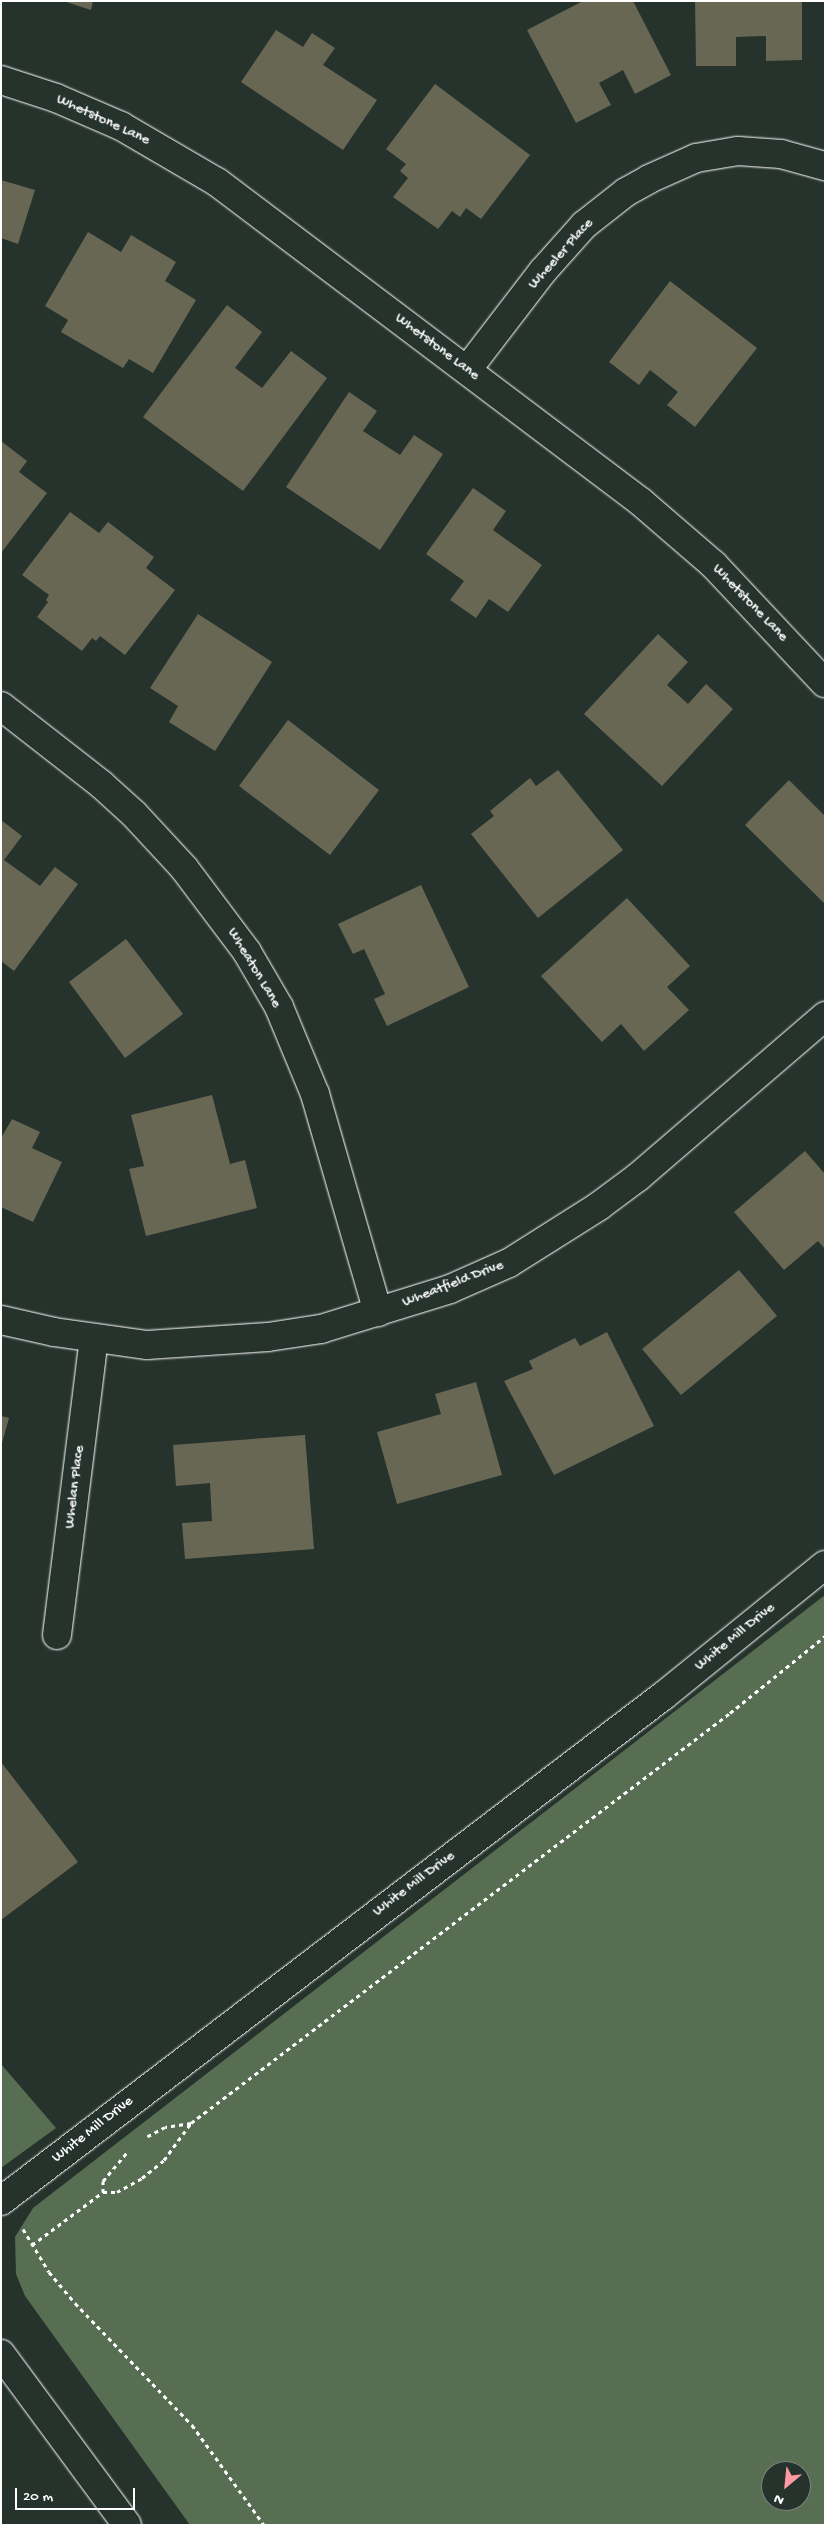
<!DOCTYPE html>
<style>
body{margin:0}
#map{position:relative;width:826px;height:2526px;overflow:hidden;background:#26332d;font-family:"Gochi Hand",sans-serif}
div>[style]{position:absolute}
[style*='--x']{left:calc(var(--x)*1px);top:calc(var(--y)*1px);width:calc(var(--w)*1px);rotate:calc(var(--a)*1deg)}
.green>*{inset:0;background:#586e52}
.building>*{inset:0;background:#686753}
.path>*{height:3px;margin-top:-1.5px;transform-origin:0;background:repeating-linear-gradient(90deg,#fff 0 4px,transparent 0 8px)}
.roads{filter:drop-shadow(0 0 1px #fff) drop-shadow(0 0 1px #fff)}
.street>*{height:28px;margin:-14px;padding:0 14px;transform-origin:14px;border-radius:14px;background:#26332d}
.secondary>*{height:28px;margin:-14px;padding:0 14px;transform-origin:14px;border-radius:14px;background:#26332d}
span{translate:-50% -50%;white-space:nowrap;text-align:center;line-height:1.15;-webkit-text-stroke:5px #26332d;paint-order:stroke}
.street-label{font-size:15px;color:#fff}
.frame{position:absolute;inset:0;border:2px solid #fff;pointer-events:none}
.north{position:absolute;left:761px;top:2461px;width:50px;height:50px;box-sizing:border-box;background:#26332d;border:1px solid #7d8581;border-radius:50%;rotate:208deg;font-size:14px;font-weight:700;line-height:20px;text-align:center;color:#fff}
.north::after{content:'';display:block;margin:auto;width:18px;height:22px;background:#ff9aa2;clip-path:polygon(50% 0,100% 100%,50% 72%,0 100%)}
.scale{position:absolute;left:15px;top:2488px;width:120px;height:22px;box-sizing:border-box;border:2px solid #fff;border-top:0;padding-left:6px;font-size:15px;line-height:18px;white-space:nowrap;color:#fff;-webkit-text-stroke:4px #26332d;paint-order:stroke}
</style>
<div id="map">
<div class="green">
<i style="clip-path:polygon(evenodd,825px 1595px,825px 2525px,190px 2525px,25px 2296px,16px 2274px,15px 2237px,33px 2208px,825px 1595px,771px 2471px,801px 2471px,801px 2501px,771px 2501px,771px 2471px)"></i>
<i style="clip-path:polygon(1px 2064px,56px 2128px,1px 2168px)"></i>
</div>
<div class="building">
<i style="clip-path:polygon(63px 1px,93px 1px,91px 10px)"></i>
<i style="clip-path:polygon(583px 1px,633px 1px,671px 75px,635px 94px,623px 70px,599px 83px,611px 105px,576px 123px,527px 30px)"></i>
<i style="clip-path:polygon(695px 1px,802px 1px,802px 60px,766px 61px,766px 36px,736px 37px,736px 66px,696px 66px)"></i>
<i style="clip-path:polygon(276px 30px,303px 47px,312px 33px,335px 48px,323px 65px,377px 100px,343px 150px,241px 82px)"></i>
<i style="clip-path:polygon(435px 84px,530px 155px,481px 219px,466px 208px,460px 217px,452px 211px,438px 229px,393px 197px,408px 178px,400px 171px,406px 164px,386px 149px)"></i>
<i style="clip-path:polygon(1px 180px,35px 190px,18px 244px,1px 238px)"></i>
<i style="clip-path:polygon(88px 232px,121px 252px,131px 235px,176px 262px,165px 281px,196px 300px,153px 373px,129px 359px,123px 368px,61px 332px,68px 320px,45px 306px)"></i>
<i style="clip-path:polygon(670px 281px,757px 348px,695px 427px,667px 405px,678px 392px,650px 370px,639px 385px,609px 362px)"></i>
<i style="clip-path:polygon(227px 305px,262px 332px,235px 368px,262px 388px,291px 351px,327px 378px,243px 491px,143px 417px)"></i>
<i style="clip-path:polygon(349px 392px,377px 411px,363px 431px,400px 455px,414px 435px,443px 454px,380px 550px,286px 487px)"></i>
<i style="clip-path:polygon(1px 441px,27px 461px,19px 472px,47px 493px,1px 553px)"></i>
<i style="clip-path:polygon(473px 488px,506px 511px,493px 530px,542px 565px,508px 612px,489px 599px,476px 618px,450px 600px,464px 581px,426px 554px)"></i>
<i style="clip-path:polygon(70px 512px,99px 533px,108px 522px,154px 557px,146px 568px,175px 590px,125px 655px,100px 636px,96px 641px,92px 638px,82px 651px,37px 617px,48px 602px,46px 600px,49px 595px,22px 575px)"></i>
<i style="clip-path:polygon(198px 614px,272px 662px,215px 751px,169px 722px,178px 706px,150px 688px)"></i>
<i style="clip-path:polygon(658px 634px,688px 662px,667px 685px,688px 704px,706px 684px,733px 709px,662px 786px,584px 714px)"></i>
<i style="clip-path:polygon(288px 720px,379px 790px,330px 855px,239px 786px)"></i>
<i style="clip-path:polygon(558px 770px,623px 850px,538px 918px,471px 834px,494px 816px,490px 811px,530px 778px,536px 786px)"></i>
<i style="clip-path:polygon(789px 780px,825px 816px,825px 904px,745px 825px)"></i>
<i style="clip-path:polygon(1px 820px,22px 836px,4px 860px,40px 886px,55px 867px,78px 884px,14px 971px,1px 961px)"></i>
<i style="clip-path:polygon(421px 885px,469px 987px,387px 1026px,374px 999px,385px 994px,364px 949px,353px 954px,338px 924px)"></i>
<i style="clip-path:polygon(627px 898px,690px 966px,667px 987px,689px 1010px,644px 1051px,621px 1024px,602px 1042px,541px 976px)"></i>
<i style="clip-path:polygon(126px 939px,183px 1014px,125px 1058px,69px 982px)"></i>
<i style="clip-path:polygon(212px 1095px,230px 1164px,245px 1160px,257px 1208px,146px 1236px,129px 1169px,144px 1166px,131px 1115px)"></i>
<i style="clip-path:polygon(12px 1119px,40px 1132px,32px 1148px,62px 1162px,33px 1222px,1px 1207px,1px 1138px)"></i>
<i style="clip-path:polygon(805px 1151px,825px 1174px,825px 1249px,818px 1241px,784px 1270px,734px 1212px)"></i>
<i style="clip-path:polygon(739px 1270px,777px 1316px,681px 1395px,642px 1349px)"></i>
<i style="clip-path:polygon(607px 1332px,654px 1426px,554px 1475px,504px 1381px,533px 1369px,529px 1361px,575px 1338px,580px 1346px)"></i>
<i style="clip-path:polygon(476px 1382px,502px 1475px,397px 1504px,377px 1432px,441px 1414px,435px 1394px)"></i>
<i style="clip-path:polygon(1px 1416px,9px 1418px,2px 1443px,1px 1443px)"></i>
<i style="clip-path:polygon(305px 1435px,314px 1549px,185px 1559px,182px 1523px,212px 1521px,210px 1483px,176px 1486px,173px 1445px)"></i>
<i style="clip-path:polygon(1px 1762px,78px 1862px,1px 1920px)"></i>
</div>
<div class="path">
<i style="--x:191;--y:2123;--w:677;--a:-37.26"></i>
<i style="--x:730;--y:1713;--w:122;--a:-39"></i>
<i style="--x:103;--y:2192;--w:11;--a:-90"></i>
<i style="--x:103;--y:2181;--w:39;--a:-50"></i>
<i style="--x:23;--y:2229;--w:50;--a:58.8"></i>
<i style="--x:49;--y:2272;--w:40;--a:50"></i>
<i style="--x:75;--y:2303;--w:169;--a:46.2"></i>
<i style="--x:192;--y:2425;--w:123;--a:54.2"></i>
<i style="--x:32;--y:2245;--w:89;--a:-36.7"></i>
<i style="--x:103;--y:2192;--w:14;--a:0"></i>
<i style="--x:117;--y:2192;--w:29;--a:-29"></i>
<i style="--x:142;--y:2178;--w:28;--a:-39"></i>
<i style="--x:164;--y:2160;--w:46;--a:-53.9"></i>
<i style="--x:191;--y:2123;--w:26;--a:171"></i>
<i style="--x:165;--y:2127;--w:21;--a:152"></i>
</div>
<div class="roads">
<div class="street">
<i style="--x:1;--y:80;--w:58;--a:18.1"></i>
<i style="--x:56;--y:98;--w:71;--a:23.3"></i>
<i style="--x:121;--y:126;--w:111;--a:30.3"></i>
<i style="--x:217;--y:182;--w:531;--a:37.04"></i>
<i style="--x:641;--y:502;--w:96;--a:40.8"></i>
<i style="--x:714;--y:565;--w:162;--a:46.8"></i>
<i style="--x:467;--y:370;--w:125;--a:-52.5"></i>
<i style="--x:543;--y:271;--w:62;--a:-48.3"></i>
<i style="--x:584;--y:225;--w:53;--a:-38.2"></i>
<i style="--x:626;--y:192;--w:26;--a:-29"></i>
<i style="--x:649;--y:179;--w:51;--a:-24.1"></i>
<i style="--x:696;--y:158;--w:43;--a:-9.5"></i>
<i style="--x:738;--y:151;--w:43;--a:4"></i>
<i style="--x:781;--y:154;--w:46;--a:15.3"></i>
<i style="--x:1;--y:706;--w:128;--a:38"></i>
<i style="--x:102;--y:785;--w:43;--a:42.2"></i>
<i style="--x:134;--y:814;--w:74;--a:47.2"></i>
<i style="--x:184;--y:868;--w:105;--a:53.1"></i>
<i style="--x:247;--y:952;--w:64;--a:59.8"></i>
<i style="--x:279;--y:1007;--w:94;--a:67.5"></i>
<i style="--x:315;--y:1094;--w:227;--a:73.9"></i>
<i style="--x:1;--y:1320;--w:54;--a:12.8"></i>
<i style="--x:54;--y:1332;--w:94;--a:8"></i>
<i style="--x:147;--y:1345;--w:121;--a:-3.8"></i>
<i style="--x:268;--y:1337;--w:54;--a:-8.6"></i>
<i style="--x:321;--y:1329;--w:135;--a:-17.2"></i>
<i style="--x:450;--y:1289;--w:64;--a:-23.8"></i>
<i style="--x:509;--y:1263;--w:107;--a:-32.3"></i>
<i style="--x:599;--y:1206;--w:49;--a:-36.6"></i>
<i style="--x:638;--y:1177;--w:247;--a:-40.7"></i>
<i style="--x:57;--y:1635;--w:298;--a:-82.9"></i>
</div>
<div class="secondary">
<i style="--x:1;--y:2201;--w:833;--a:-37.34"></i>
<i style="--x:663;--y:1696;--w:208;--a:-39"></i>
<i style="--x:1;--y:2354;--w:212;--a:53.6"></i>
</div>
</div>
<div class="street-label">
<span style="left:103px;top:120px;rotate:25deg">Whetstone Lane</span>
<span style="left:561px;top:254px;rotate:-48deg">Wheeler Place</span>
<span style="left:437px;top:347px;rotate:37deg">Whetstone Lane</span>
<span style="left:750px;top:603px;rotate:46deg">Whetstone Lane</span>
<span style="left:254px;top:968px;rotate:59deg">Wheaton Lane</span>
<span style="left:453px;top:1284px;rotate:-21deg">Wheatfield Drive</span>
<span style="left:75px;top:1487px;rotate:-83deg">Whelan Place</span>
<span style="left:735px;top:1637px;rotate:-39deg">White Mill Drive</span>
<span style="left:414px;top:1884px;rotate:-37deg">White Mill Drive</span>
<span style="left:93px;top:2130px;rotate:-38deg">White Mill Drive</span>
</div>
<div class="frame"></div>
<div class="north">N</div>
<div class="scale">20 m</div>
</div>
